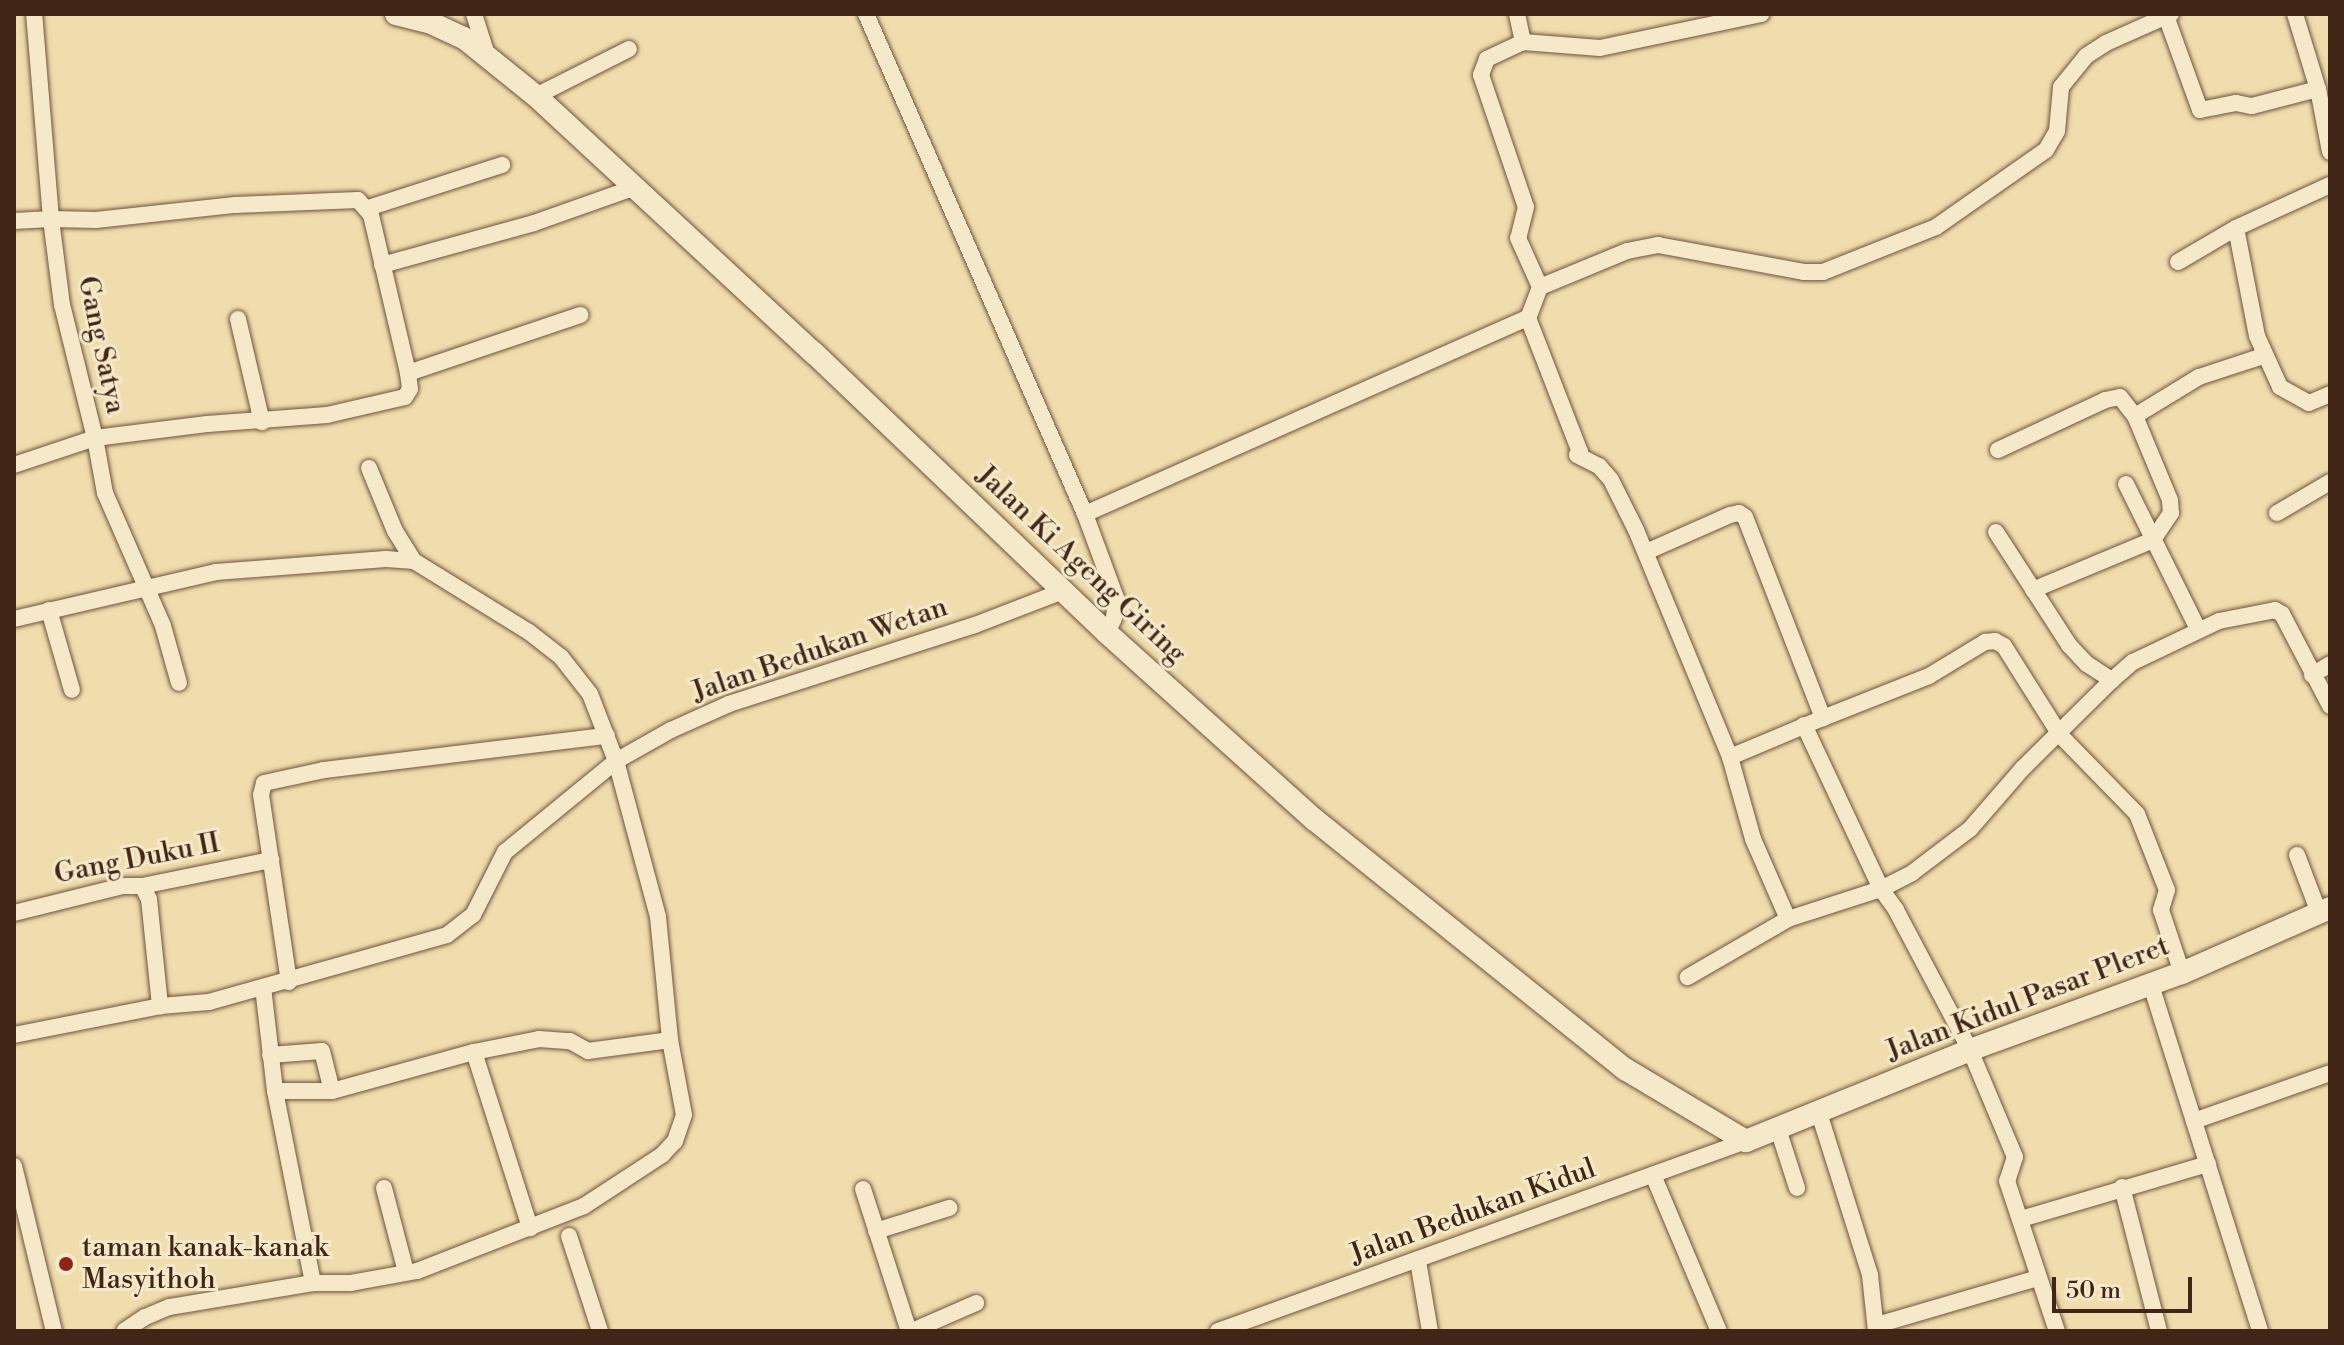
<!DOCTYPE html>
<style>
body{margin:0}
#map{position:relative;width:2344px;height:1345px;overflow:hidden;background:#f0ddad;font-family:"Libre Bodoni",serif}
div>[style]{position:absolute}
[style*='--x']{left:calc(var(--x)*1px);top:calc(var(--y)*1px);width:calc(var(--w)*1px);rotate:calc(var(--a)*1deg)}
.roads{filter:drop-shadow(0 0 2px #6d543d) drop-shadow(0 0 2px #6d543d)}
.street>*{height:16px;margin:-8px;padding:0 8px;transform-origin:8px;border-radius:8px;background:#f5e9ca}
.secondary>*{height:22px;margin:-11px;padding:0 11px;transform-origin:11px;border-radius:11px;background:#f5e9ca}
.dots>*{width:22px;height:22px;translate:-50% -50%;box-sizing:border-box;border:4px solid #f5e9ca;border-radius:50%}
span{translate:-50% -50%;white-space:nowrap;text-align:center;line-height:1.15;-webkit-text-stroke:6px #f5e9ca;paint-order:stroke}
.street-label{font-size:28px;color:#412618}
.poi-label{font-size:28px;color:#412618}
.left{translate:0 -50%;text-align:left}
.frame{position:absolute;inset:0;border:16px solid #412618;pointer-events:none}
.scale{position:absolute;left:2052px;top:1277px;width:140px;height:36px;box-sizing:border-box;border:4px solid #412618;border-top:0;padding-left:10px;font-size:24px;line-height:28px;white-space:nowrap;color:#412618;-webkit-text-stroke:6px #f5e9ca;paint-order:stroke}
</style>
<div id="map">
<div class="roads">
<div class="street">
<i style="--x:474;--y:14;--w:43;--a:72.4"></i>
<i style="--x:866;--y:14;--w:546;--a:66.35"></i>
<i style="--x:1085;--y:514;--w:90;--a:69.7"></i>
<i style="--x:1116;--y:598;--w:20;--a:96"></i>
<i style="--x:1114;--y:618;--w:17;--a:115"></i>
<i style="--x:1517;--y:14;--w:29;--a:78"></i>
<i style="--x:1523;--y:42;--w:40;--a:155"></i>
<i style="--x:1487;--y:59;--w:17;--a:111"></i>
<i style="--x:1481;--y:75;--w:139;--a:71.2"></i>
<i style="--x:1526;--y:207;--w:32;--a:104"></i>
<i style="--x:1518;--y:238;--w:54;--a:65.8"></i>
<i style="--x:1540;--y:287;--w:33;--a:111"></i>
<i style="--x:1528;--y:318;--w:144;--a:68.8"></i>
<i style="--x:1580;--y:452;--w:4;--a:135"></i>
<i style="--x:1577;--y:455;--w:25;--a:27"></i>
<i style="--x:1599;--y:466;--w:18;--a:49"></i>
<i style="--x:1611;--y:480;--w:56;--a:63.4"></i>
<i style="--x:1636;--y:530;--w:246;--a:67.5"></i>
<i style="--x:1730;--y:757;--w:85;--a:74.3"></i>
<i style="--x:1753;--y:839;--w:87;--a:66.4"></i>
<i style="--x:1788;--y:919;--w:116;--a:149.9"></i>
<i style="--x:2295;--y:14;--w:78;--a:73"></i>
<i style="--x:2318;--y:89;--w:64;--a:79.2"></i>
<i style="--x:2166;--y:16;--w:100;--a:70.1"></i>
<i style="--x:2200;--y:110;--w:37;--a:-11"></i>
<i style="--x:2236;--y:103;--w:16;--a:11"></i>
<i style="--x:2252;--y:106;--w:68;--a:-14.4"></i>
<i style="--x:1523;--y:42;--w:77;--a:4.5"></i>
<i style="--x:1600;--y:48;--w:165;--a:-11.9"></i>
<i style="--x:536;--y:96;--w:104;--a:-26.8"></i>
<i style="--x:358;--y:200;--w:20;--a:49"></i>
<i style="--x:371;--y:215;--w:162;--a:76.8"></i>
<i style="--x:408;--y:373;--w:16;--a:83"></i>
<i style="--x:410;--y:389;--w:9;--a:122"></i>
<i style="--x:405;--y:397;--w:80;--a:167"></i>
<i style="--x:327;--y:415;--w:120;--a:175.7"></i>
<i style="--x:207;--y:424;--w:113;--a:172.9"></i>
<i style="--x:95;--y:438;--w:137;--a:-103.9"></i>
<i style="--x:62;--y:305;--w:87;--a:-97.3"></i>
<i style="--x:51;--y:219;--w:45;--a:1.3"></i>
<i style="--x:96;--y:220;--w:140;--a:-6.2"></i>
<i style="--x:235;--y:205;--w:123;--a:-2.3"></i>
<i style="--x:368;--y:208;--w:141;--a:-17.8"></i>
<i style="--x:14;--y:221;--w:37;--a:-3"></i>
<i style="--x:51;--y:219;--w:206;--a:-94.7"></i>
<i style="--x:2236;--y:228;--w:110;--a:79"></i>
<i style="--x:2257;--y:336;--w:56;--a:65.7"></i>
<i style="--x:2280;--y:387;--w:33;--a:29"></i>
<i style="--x:2309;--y:403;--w:23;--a:-23"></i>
<i style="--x:2178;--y:262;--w:67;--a:-30.4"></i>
<i style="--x:2236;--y:228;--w:103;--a:-24.6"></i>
<i style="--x:382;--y:265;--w:158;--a:-15.4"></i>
<i style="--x:534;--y:223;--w:105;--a:-19.5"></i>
<i style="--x:1540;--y:287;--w:94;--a:-22.5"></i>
<i style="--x:1627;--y:251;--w:32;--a:-11"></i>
<i style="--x:1658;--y:245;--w:148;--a:10.5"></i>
<i style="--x:1804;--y:272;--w:19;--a:0"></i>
<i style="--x:1823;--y:272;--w:122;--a:-21.7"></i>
<i style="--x:1936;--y:227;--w:134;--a:-35"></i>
<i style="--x:2046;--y:150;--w:22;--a:-60"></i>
<i style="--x:2057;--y:131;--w:44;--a:-84.8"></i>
<i style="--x:2061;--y:87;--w:40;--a:-51"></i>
<i style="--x:2086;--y:56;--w:24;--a:-33"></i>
<i style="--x:2106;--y:43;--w:71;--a:-24"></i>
<i style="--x:238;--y:319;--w:106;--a:76.9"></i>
<i style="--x:408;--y:373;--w:182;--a:-18.6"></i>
<i style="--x:2135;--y:416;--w:75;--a:-31.4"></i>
<i style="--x:2199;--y:377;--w:67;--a:-18.2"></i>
<i style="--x:1998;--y:450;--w:118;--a:-25"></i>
<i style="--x:2105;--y:400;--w:15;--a:-11"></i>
<i style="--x:2120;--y:397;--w:24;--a:52"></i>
<i style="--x:2135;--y:416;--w:91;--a:67.4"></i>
<i style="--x:2170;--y:500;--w:13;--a:86"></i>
<i style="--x:2171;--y:513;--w:32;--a:124"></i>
<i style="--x:2153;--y:540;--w:130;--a:157.4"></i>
<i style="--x:14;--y:465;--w:85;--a:-18.4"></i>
<i style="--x:95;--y:438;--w:56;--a:79.7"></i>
<i style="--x:105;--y:493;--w:145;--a:66.4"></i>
<i style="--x:163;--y:626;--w:59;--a:74.3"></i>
<i style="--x:369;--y:468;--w:68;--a:67.6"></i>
<i style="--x:395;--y:531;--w:36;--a:58"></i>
<i style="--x:2126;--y:484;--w:162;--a:63.6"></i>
<i style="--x:2277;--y:513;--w:61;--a:-30.3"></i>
<i style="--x:1085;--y:514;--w:484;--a:-23.9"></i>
<i style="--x:1996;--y:532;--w:135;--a:57.1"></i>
<i style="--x:2069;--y:645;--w:26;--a:47"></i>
<i style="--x:2087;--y:664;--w:30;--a:33"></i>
<i style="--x:1646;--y:552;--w:92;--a:-23.8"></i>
<i style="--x:1730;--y:515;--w:9;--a:-13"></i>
<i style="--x:1739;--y:513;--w:7;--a:34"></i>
<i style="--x:1745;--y:517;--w:216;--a:68.8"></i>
<i style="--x:1823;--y:718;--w:101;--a:157.2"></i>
<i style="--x:49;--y:610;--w:83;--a:74"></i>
<i style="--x:14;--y:619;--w:207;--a:-13.1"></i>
<i style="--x:216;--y:572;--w:170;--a:-4.4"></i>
<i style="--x:386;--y:559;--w:28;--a:4"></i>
<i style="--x:414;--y:561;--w:135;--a:31.7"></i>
<i style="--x:529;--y:632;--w:41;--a:38"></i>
<i style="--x:561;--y:657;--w:47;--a:51.9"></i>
<i style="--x:590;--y:694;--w:72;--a:68.8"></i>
<i style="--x:616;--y:761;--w:162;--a:74.9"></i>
<i style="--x:658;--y:917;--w:124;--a:84.4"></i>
<i style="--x:670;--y:1040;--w:76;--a:79.4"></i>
<i style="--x:684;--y:1115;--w:28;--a:109"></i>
<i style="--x:675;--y:1141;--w:19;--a:133"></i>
<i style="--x:662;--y:1155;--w:93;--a:146.8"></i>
<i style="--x:584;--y:1206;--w:179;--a:158.7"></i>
<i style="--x:417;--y:1271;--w:67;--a:169.7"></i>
<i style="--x:351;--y:1283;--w:38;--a:180"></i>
<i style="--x:313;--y:1283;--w:146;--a:170.5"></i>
<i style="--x:169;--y:1307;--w:26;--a:157"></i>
<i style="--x:145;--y:1317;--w:25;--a:146"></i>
<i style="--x:2312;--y:675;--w:21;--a:-31"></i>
<i style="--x:1823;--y:718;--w:114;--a:-21.6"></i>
<i style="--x:1929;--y:676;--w:66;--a:-31.3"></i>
<i style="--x:1985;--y:642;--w:10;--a:-6"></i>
<i style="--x:1995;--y:641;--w:10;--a:29"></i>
<i style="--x:2004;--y:646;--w:105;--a:57.8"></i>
<i style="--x:2060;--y:735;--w:110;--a:45.7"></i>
<i style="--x:2137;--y:814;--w:82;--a:68.5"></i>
<i style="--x:2167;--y:890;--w:21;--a:107"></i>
<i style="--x:2161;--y:910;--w:66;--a:71.6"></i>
<i style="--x:1804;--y:725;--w:181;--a:64.8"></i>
<i style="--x:1881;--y:889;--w:26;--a:54"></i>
<i style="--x:1896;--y:910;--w:158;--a:62.1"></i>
<i style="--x:1970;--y:1050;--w:116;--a:67.2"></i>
<i style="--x:2015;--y:1157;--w:25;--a:108"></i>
<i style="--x:2007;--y:1181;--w:158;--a:71.6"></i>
<i style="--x:2297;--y:855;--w:62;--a:69.2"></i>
<i style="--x:142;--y:886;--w:15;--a:62"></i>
<i style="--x:149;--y:899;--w:108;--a:84.1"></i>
<i style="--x:14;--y:913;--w:112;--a:-13.9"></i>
<i style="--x:123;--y:886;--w:19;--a:0"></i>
<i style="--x:142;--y:886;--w:132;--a:-11.4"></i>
<i style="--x:1788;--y:919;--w:98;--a:-17.9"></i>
<i style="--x:1881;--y:889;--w:35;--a:-27"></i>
<i style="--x:1912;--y:873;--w:73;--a:-37.2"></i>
<i style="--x:1970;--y:829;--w:81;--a:-49"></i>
<i style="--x:2023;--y:768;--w:125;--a:-44.7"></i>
<i style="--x:2112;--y:680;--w:28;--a:-41"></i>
<i style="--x:2133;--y:662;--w:95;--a:-25.5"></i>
<i style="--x:2219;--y:621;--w:57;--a:-11.1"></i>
<i style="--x:2275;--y:610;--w:8;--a:30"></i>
<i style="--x:2282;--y:614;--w:104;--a:62.4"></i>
<i style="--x:289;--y:982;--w:189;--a:-98.5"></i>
<i style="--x:261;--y:795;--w:12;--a:-76"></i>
<i style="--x:264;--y:783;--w:61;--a:-12.2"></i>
<i style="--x:324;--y:770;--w:285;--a:-6.9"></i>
<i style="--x:2151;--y:985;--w:363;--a:72.5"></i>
<i style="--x:263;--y:987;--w:105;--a:83.4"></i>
<i style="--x:275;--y:1091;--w:196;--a:78.8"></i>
<i style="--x:14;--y:1035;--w:149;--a:-11.2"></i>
<i style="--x:160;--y:1006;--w:49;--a:-4.7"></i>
<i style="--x:209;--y:1002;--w:247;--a:-15.7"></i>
<i style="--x:447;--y:935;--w:33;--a:-38"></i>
<i style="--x:473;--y:915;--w:71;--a:-63.1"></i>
<i style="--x:505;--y:852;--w:144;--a:-39.3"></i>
<i style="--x:616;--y:761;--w:63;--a:-29.4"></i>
<i style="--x:671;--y:730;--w:64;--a:-24.1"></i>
<i style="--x:729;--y:704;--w:258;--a:-17.8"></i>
<i style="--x:975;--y:625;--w:94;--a:-21.1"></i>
<i style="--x:474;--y:1052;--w:185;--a:72.3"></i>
<i style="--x:270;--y:1055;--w:52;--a:-4.4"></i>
<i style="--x:322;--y:1051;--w:41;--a:76"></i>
<i style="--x:332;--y:1091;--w:57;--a:180"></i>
<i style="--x:332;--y:1091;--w:147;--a:-15.4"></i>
<i style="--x:474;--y:1052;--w:66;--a:-11.3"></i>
<i style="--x:539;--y:1039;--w:31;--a:4"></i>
<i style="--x:570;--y:1041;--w:21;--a:29"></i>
<i style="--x:588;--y:1051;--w:83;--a:-7.6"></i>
<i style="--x:1819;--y:1113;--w:170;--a:72.5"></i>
<i style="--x:1870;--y:1275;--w:56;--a:83.9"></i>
<i style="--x:2194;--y:1121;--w:144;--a:-19.4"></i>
<i style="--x:1778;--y:1129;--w:62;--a:72.1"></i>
<i style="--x:14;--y:1166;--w:170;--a:76.4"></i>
<i style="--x:1653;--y:1175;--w:169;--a:67.1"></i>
<i style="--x:2122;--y:1187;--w:149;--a:75.6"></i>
<i style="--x:384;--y:1188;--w:87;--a:75.3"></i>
<i style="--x:863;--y:1189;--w:149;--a:72.1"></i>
<i style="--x:2021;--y:1219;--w:195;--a:-16.4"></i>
<i style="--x:876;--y:1231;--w:77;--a:-17.5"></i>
<i style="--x:569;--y:1236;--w:100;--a:71.9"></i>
<i style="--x:1418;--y:1261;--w:71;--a:80.3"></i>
<i style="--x:1877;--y:1325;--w:168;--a:-16.3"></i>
<i style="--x:912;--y:1331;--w:70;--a:-23.6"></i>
<i style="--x:1218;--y:1331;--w:561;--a:-19.79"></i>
</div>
<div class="secondary">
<i style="--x:396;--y:14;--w:34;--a:14"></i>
<i style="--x:429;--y:22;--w:38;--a:25"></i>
<i style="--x:464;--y:38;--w:92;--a:38.9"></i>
<i style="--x:536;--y:96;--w:379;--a:42.8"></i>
<i style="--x:814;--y:353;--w:405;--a:43.7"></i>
<i style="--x:1107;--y:633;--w:280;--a:42"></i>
<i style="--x:1315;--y:820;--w:398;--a:38.8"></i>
<i style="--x:1625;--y:1069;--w:141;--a:30.8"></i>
<i style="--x:1746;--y:1141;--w:242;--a:-22.1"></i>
<i style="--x:1970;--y:1050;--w:226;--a:-20"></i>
<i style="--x:2182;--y:973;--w:162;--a:-23.7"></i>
</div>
</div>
<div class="dots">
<i style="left:66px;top:1264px;background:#8f2418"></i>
</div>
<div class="street-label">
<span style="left:101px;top:345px;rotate:78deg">Gang Satya</span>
<span style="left:1081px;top:565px;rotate:43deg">Jalan Ki Ageng Giring</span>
<span style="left:820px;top:650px;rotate:-19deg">Jalan Bedukan Wetan</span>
<span style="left:137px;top:859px;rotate:-11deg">Gang Duku II</span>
<span style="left:2028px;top:999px;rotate:-21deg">Jalan Kidul Pasar Pleret</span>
<span style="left:1473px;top:1212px;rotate:-20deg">Jalan Bedukan Kidul</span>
</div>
<div class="poi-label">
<span class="left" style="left:82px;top:1264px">taman kanak-kanak<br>Masyithoh</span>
</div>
<div class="frame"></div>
<div class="scale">50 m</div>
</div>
